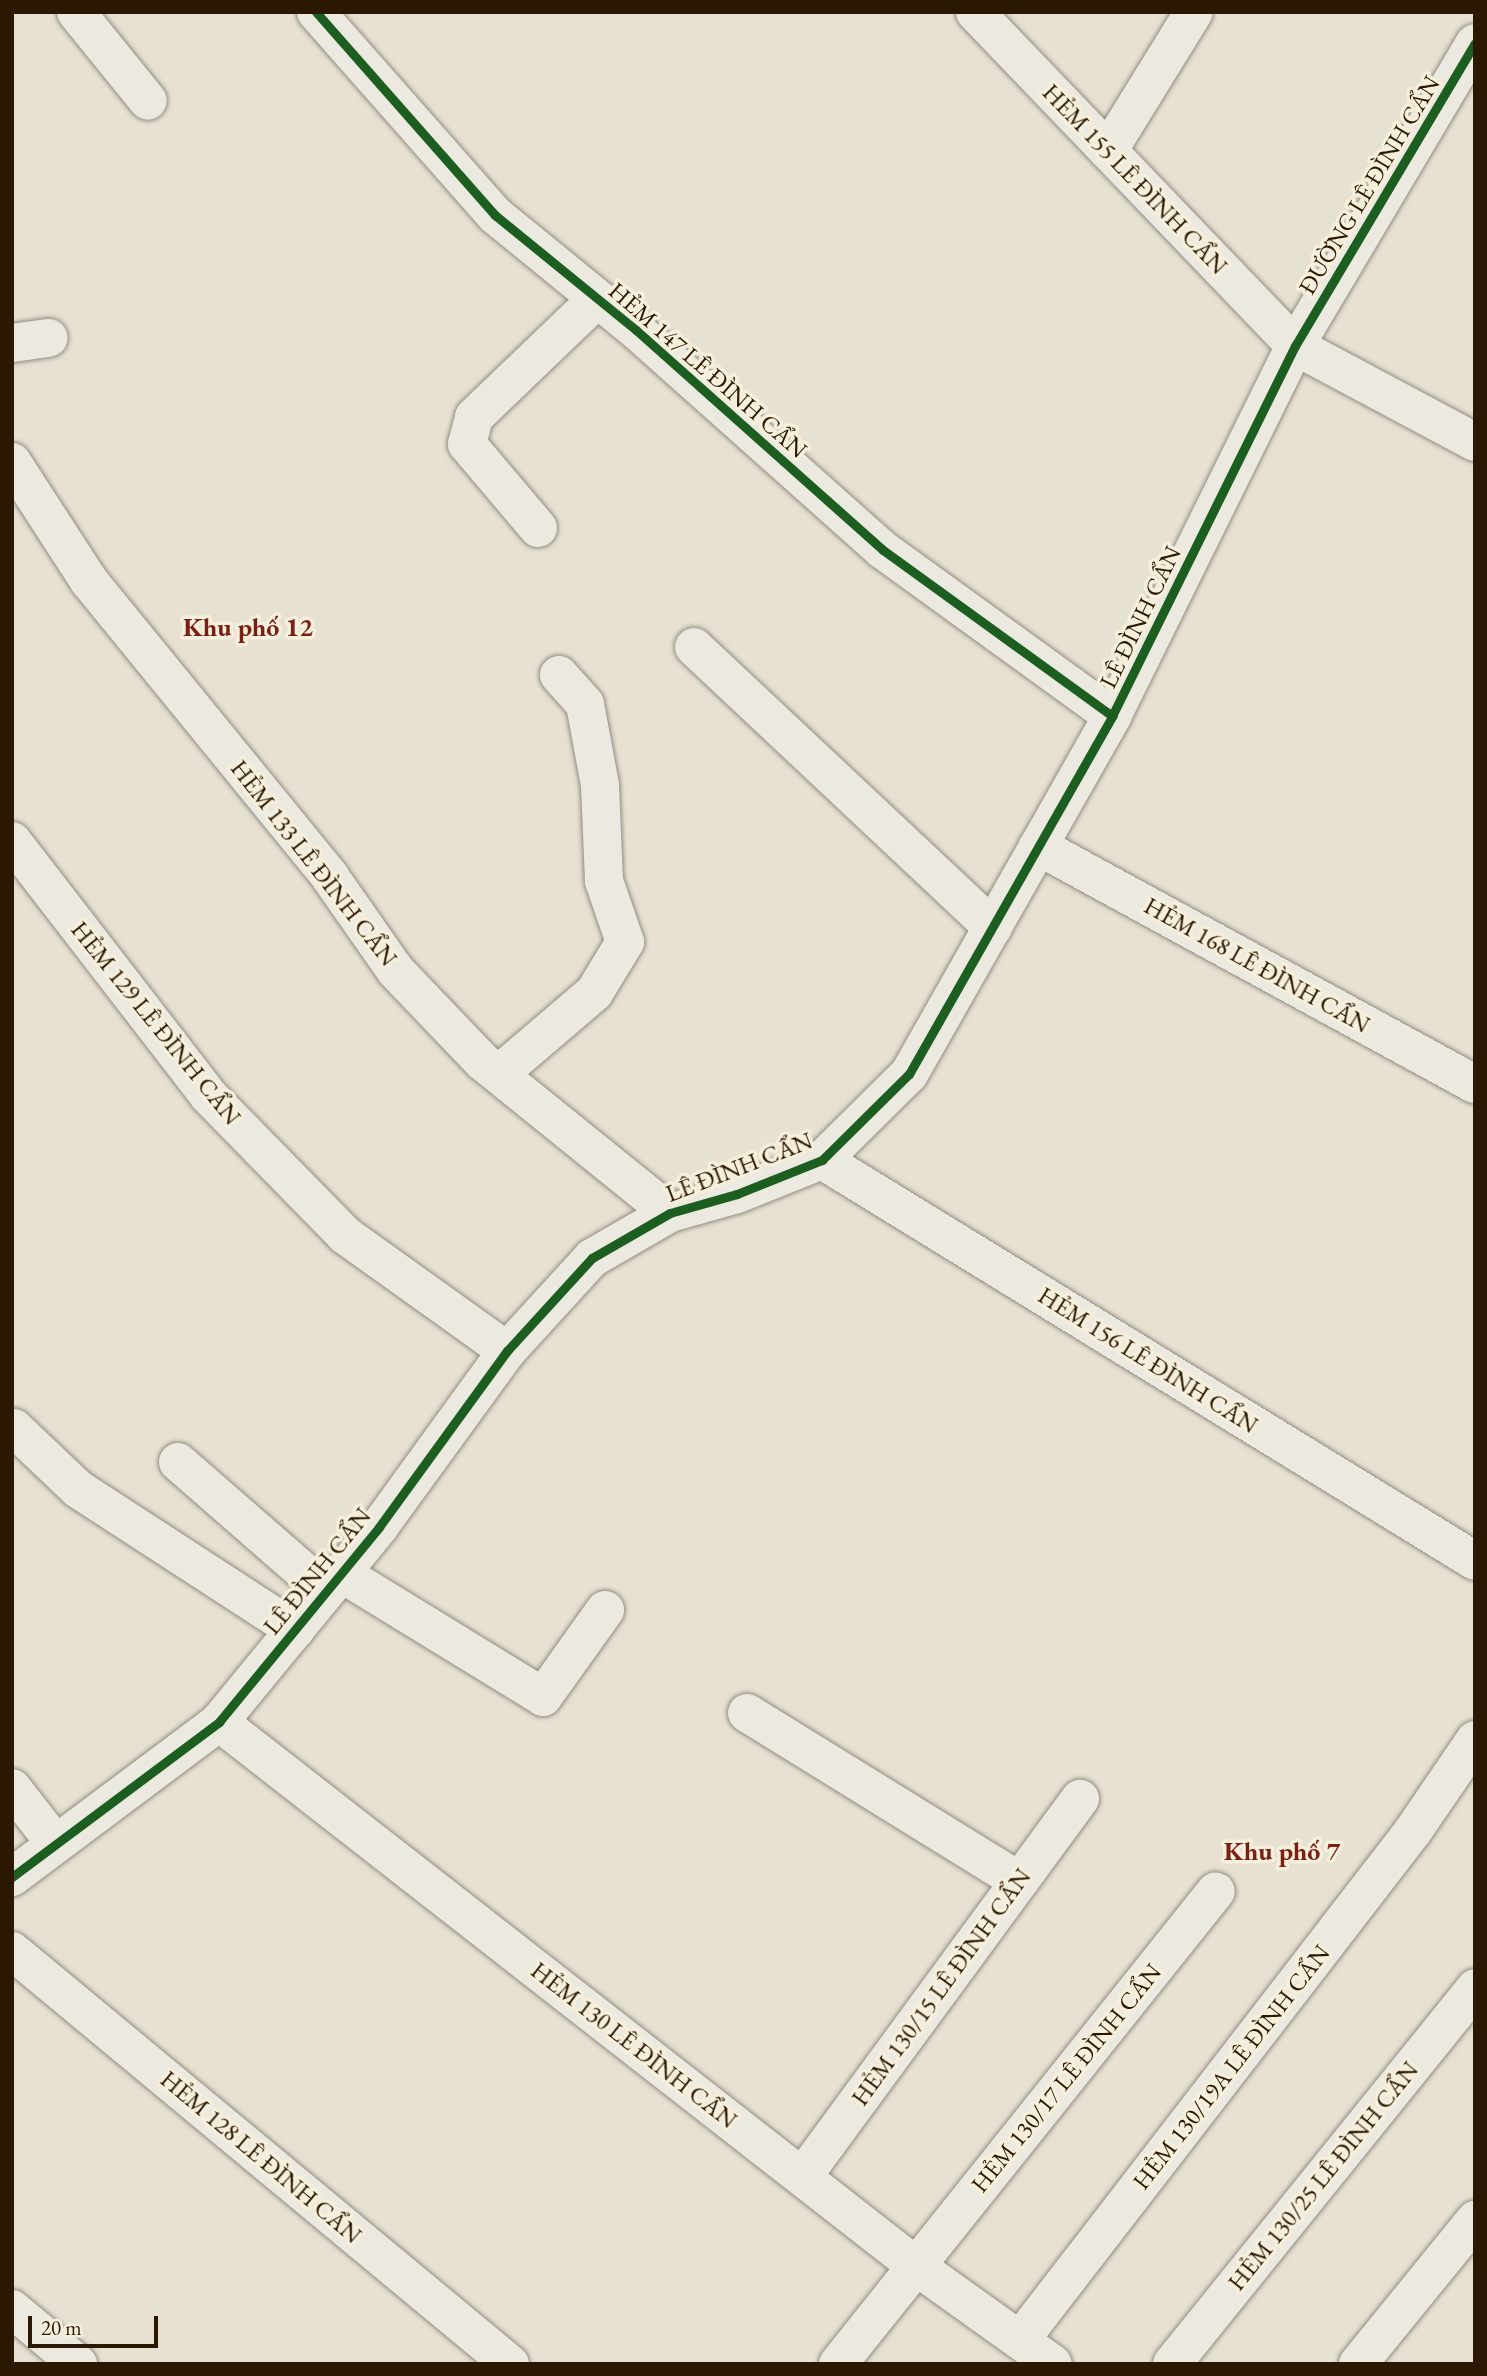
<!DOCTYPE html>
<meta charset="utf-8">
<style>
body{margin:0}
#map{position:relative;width:1487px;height:2376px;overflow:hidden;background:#e6e1d1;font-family:"EB Garamond",serif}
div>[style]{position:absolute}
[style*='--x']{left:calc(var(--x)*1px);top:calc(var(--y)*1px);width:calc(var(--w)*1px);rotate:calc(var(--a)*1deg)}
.roads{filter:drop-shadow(0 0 2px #928d82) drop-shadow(0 0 2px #928d82)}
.minor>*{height:38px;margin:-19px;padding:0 19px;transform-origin:19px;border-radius:19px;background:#ece9e0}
.cycleway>*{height:9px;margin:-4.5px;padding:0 4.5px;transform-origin:4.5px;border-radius:4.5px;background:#1b5e20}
span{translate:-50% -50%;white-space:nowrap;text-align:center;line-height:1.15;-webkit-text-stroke:7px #f5efdb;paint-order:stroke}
.street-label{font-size:24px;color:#2a1803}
.neighbourhood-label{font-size:26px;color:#7a1f14;font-weight:700}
.frame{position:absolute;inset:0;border:14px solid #2a1803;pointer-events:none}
.scale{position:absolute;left:28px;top:2316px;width:130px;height:32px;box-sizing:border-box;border:4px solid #2a1803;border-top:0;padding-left:9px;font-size:21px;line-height:24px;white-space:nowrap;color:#2a1803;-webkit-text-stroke:5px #f5efdb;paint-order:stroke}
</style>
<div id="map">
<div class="roads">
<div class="minor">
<i style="--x:76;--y:12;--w:114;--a:51"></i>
<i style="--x:316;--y:12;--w:271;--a:48.6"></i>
<i style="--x:495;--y:215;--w:182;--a:39.2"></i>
<i style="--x:636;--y:330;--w:331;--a:41.7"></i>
<i style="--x:883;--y:550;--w:283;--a:35.9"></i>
<i style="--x:975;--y:12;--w:463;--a:46.2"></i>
<i style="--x:1295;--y:346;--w:204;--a:28.1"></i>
<i style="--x:1108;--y:151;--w:163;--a:-58.3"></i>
<i style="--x:12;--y:343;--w:37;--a:-8"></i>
<i style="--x:12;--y:462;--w:142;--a:57.1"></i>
<i style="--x:89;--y:581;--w:382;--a:50.8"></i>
<i style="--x:330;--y:877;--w:113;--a:55"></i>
<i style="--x:395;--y:970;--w:127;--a:46.3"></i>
<i style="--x:483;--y:1062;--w:240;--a:38.9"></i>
<i style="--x:538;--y:528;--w:110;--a:-130.2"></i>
<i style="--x:467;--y:444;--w:28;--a:-75"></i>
<i style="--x:474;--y:417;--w:170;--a:-43.8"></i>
<i style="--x:694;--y:647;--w:410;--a:43.2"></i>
<i style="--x:12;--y:841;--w:321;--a:52.3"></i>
<i style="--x:208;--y:1095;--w:196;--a:45.6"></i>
<i style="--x:345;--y:1235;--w:199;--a:35.6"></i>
<i style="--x:1038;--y:846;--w:498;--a:28.6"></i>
<i style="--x:499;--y:1074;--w:125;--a:-40.5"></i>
<i style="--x:594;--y:993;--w:60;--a:-58.7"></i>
<i style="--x:625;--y:942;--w:65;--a:-109"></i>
<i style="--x:604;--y:881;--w:96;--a:-92.4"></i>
<i style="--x:600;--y:785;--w:82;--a:-100.5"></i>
<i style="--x:585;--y:704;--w:39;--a:-132"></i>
<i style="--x:822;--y:1160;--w:766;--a:31.55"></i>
<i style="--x:14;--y:1428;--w:88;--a:43.6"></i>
<i style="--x:78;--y:1489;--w:259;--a:33"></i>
<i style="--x:178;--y:1462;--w:196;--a:41.1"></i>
<i style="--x:341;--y:1573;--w:237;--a:31.5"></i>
<i style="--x:543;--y:1697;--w:107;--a:-54.5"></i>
<i style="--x:747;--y:1713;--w:320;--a:31.7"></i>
<i style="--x:219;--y:1722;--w:884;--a:37.97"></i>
<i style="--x:916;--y:2266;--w:168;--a:35.6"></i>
<i style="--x:12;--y:1788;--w:70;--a:52"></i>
<i style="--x:12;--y:1877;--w:259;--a:-36.8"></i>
<i style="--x:219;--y:1722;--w:252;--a:-50.6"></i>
<i style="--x:379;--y:1527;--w:218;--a:-54"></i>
<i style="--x:507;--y:1351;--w:126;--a:-47.6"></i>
<i style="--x:592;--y:1258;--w:90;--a:-30"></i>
<i style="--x:670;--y:1213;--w:70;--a:-15.8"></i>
<i style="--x:737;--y:1194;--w:92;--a:-21.8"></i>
<i style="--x:822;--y:1160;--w:122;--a:-44.7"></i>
<i style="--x:909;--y:1074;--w:412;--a:-60.4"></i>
<i style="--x:1112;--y:716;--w:413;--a:-63.7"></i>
<i style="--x:1295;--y:346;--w:352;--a:-59.3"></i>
<i style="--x:12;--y:1951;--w:647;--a:39.67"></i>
<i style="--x:803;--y:2176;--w:468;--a:-53.7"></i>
<i style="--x:12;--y:2309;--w:86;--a:39.8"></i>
<i style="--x:1021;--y:2339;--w:642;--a:-52.34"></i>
<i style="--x:1413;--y:1831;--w:110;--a:-55.7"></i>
<i style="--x:838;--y:2364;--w:605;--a:-51.37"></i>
<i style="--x:1172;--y:2364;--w:483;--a:-51.1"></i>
<i style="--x:1358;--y:2364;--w:186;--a:-50.9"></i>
</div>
</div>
<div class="cycleway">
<i style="--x:316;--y:12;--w:271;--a:48.6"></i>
<i style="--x:495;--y:215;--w:182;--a:39.2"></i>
<i style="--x:636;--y:330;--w:331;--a:41.7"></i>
<i style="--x:883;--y:550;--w:283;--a:35.9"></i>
<i style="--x:12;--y:1877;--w:259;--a:-36.8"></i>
<i style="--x:219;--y:1722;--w:252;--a:-50.6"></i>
<i style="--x:379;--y:1527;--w:218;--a:-54"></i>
<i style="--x:507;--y:1351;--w:126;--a:-47.6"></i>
<i style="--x:592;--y:1258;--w:90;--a:-30"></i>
<i style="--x:670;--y:1213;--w:70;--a:-15.8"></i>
<i style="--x:737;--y:1194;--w:92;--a:-21.8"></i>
<i style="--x:822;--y:1160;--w:122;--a:-44.7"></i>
<i style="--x:909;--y:1074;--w:412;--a:-60.4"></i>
<i style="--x:1112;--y:716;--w:413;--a:-63.7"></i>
<i style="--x:1295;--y:346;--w:352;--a:-59.3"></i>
</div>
<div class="street-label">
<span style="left:1135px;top:179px;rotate:46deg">HẺM 155 LÊ ĐÌNH CẨN</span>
<span style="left:1369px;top:185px;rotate:-59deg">ĐƯỜNG LÊ ĐÌNH CẨN</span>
<span style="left:708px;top:370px;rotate:41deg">HẺM 147 LÊ ĐÌNH CẨN</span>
<span style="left:1140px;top:617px;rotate:-64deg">LÊ ĐÌNH CẨN</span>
<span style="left:314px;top:863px;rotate:52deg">HẺM 133 LÊ ĐÌNH CẨN</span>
<span style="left:1257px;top:965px;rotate:29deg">HẺM 168 LÊ ĐÌNH CẨN</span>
<span style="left:156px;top:1023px;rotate:51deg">HẺM 129 LÊ ĐÌNH CẨN</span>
<span style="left:739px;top:1167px;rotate:-21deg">LÊ ĐÌNH CẨN</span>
<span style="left:1148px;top:1360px;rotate:32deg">HẺM 156 LÊ ĐÌNH CẨN</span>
<span style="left:317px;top:1571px;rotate:-51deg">LÊ ĐÌNH CẨN</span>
<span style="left:941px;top:1987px;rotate:-54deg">HẺM 130/15 LÊ ĐÌNH CẨN</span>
<span style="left:634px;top:2045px;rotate:38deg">HẺM 130 LÊ ĐÌNH CẨN</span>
<span style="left:1231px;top:2067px;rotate:-52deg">HẺM 130/19A LÊ ĐÌNH CẨN</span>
<span style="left:1066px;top:2078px;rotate:-51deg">HẺM 130/17 LÊ ĐÌNH CẨN</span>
<span style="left:261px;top:2157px;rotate:40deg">HẺM 128 LÊ ĐÌNH CẨN</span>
<span style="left:1323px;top:2176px;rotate:-51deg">HẺM 130/25 LÊ ĐÌNH CẨN</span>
</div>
<div class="neighbourhood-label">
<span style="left:248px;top:628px">Khu phố 12</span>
<span style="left:1282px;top:1852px">Khu phố 7</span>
</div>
<div class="frame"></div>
<div class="scale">20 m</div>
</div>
